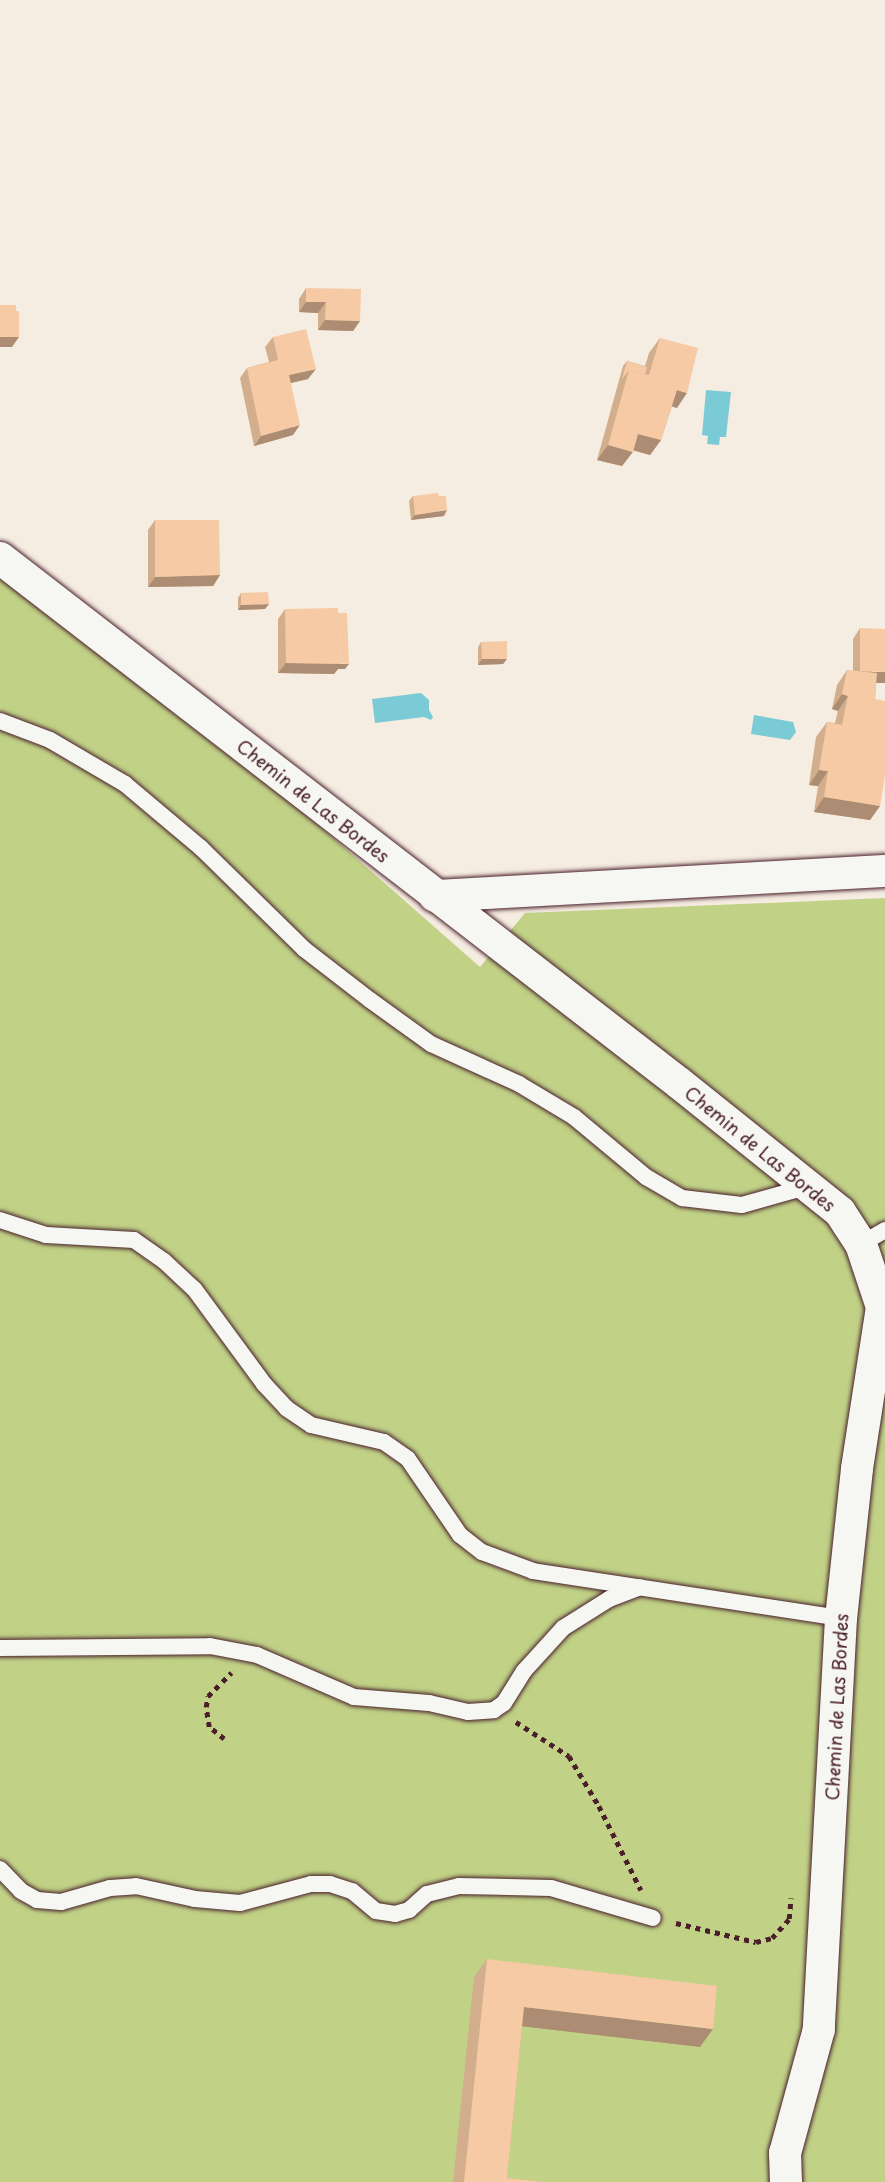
<!DOCTYPE html>
<style>
body{margin:0}
#map{position:relative;width:885px;height:2182px;overflow:hidden;background:#f6ede2;font-family:"Playpen Sans",sans-serif}
div>[style]{position:absolute}
[style*='--x']{left:calc(var(--x)*1px);top:calc(var(--y)*1px);width:calc(var(--w)*1px);rotate:calc(var(--a)*1deg)}
.green>*{inset:0;background:#c1d287}
.water>*{inset:0;background:#7acbd5}
.path>*{height:4.5px;margin-top:-2.25px;transform-origin:0;background:repeating-linear-gradient(90deg,#4a1f2b 0 5px,transparent 0 10px)}
.roads{filter:drop-shadow(0 0 2px #4a1f2b) drop-shadow(0 0 2px #4a1f2b)}
.lane>*{height:16px;margin:-8px;padding:0 8px;transform-origin:8px;border-radius:8px;background:#f6f6f2}
.street>*{height:32px;margin:-16px;padding:0 16px;transform-origin:16px;border-radius:16px;background:#f6f6f2}
.wall>*{inset:0;background:#d3ae8d}
.shaded-wall>*{inset:0;background:#ac8d73}
.building>*{inset:0;background:#f5caa4}
span{translate:-50% -50%;white-space:nowrap;text-align:center;line-height:1.15;-webkit-text-stroke:5px #f6f6f2;paint-order:stroke}
.street-label{font-size:18px;color:#4a1f2b}
</style>
<div id="map">
<div class="green">
<i style="clip-path:polygon(0 558px,123px 653px,480px 967px,525px 913px,885px 898px,885px 2182px,0 2182px)"></i>
</div>
<div class="water">
<i style="clip-path:polygon(706px 390px,731px 392px,726px 437px,720px 437px,719px 445px,707px 444px,708px 436px,702px 435px)"></i>
<i style="clip-path:polygon(421px 693px,429px 700px,429px 710px,433px 717px,431px 720px,424px 717px,375px 723px,372px 699px)"></i>
<i style="clip-path:polygon(754px 715px,793px 722px,796px 732px,790px 740px,751px 734px)"></i>
</div>
<div class="path">
<i style="--x:516;--y:1722;--w:63;--a:32.7"></i>
<i style="--x:569;--y:1756;--w:58;--a:59"></i>
<i style="--x:599;--y:1806;--w:94;--a:63.4"></i>
<i style="--x:224;--y:1739;--w:19;--a:-141"></i>
<i style="--x:209;--y:1727;--w:20;--a:-99"></i>
<i style="--x:206;--y:1707;--w:11;--a:-80"></i>
<i style="--x:208;--y:1696;--w:33;--a:-45"></i>
<i style="--x:676;--y:1923;--w:82;--a:13.4"></i>
<i style="--x:756;--y:1942;--w:16;--a:-14"></i>
<i style="--x:772;--y:1938;--w:25;--a:-48"></i>
<i style="--x:789;--y:1919;--w:21;--a:-85"></i>
</div>
<div class="roads">
<div class="lane">
<i style="--x:0;--y:721;--w:53;--a:20.8"></i>
<i style="--x:50;--y:740;--w:87;--a:30.4"></i>
<i style="--x:125;--y:784;--w:99;--a:40.1"></i>
<i style="--x:201;--y:848;--w:144;--a:44.4"></i>
<i style="--x:304;--y:949;--w:83;--a:37.7"></i>
<i style="--x:370;--y:1000;--w:75;--a:35.8"></i>
<i style="--x:431;--y:1044;--w:97;--a:24.4"></i>
<i style="--x:519;--y:1084;--w:64;--a:31"></i>
<i style="--x:574;--y:1117;--w:94;--a:39.8"></i>
<i style="--x:646;--y:1177;--w:42;--a:30.3"></i>
<i style="--x:682;--y:1198;--w:60;--a:6.7"></i>
<i style="--x:742;--y:1205;--w:66;--a:-15.7"></i>
<i style="--x:0;--y:1220;--w:48;--a:18.1"></i>
<i style="--x:46;--y:1235;--w:88;--a:3.3"></i>
<i style="--x:134;--y:1240;--w:37;--a:35"></i>
<i style="--x:164;--y:1261;--w:42;--a:43.1"></i>
<i style="--x:195;--y:1290;--w:117;--a:53.7"></i>
<i style="--x:264;--y:1384;--w:33;--a:47"></i>
<i style="--x:286;--y:1408;--w:30;--a:34"></i>
<i style="--x:311;--y:1425;--w:75;--a:13.1"></i>
<i style="--x:384;--y:1442;--w:29;--a:35"></i>
<i style="--x:408;--y:1459;--w:92;--a:55.6"></i>
<i style="--x:460;--y:1535;--w:28;--a:38"></i>
<i style="--x:482;--y:1552;--w:54;--a:20.4"></i>
<i style="--x:533;--y:1571;--w:312;--a:8.7"></i>
<i style="--x:861;--y:1244;--w:28;--a:-30"></i>
<i style="--x:0;--y:1648;--w:210;--a:-0.5"></i>
<i style="--x:210;--y:1646;--w:48;--a:10.8"></i>
<i style="--x:257;--y:1655;--w:106;--a:23.4"></i>
<i style="--x:354;--y:1697;--w:75;--a:4.6"></i>
<i style="--x:429;--y:1703;--w:40;--a:13"></i>
<i style="--x:468;--y:1712;--w:26;--a:-4"></i>
<i style="--x:494;--y:1710;--w:12;--a:-35"></i>
<i style="--x:504;--y:1703;--w:38;--a:-58"></i>
<i style="--x:524;--y:1671;--w:58;--a:-47.8"></i>
<i style="--x:563;--y:1628;--w:54;--a:-32.2"></i>
<i style="--x:609;--y:1599;--w:33;--a:-21"></i>
<i style="--x:0;--y:1869;--w:30;--a:46"></i>
<i style="--x:21;--y:1891;--w:18;--a:29"></i>
<i style="--x:37;--y:1900;--w:24;--a:5"></i>
<i style="--x:61;--y:1902;--w:51;--a:-15.9"></i>
<i style="--x:110;--y:1888;--w:26;--a:-4"></i>
<i style="--x:136;--y:1886;--w:60;--a:12.4"></i>
<i style="--x:195;--y:1899;--w:45;--a:5.1"></i>
<i style="--x:240;--y:1903;--w:73;--a:-15"></i>
<i style="--x:311;--y:1884;--w:19;--a:0"></i>
<i style="--x:330;--y:1884;--w:23;--a:18"></i>
<i style="--x:352;--y:1891;--w:31;--a:40"></i>
<i style="--x:376;--y:1911;--w:19;--a:9"></i>
<i style="--x:395;--y:1914;--w:15;--a:-16"></i>
<i style="--x:409;--y:1910;--w:24;--a:-42"></i>
<i style="--x:427;--y:1894;--w:33;--a:-14"></i>
<i style="--x:459;--y:1886;--w:92;--a:1.2"></i>
<i style="--x:551;--y:1888;--w:106;--a:16.4"></i>
</div>
<div class="street">
<i style="--x:0;--y:558;--w:858;--a:37.71"></i>
<i style="--x:679;--y:1083;--w:206;--a:38.7"></i>
<i style="--x:840;--y:1212;--w:38;--a:57"></i>
<i style="--x:861;--y:1244;--w:66;--a:71.6"></i>
<i style="--x:882;--y:1307;--w:164;--a:98.8"></i>
<i style="--x:857;--y:1469;--w:150;--a:96.1"></i>
<i style="--x:841;--y:1618;--w:412;--a:93.1"></i>
<i style="--x:819;--y:2029;--w:129;--a:105.3"></i>
<i style="--x:785;--y:2153;--w:29;--a:88"></i>
<i style="--x:435;--y:896;--w:451;--a:-3.2"></i>
</div>
</div>
<div class="wall">
<i style="clip-path:polygon(306px 288px,360px 321px,353px 331px,318px 330px,318px 313px,299px 312px,299px 299px)"></i>
<i style="clip-path:polygon(273px 337px,308px 379px,291px 383px,293px 435px,254px 446px,240px 378px,247px 368px,269px 362px,265px 347px)"></i>
<i style="clip-path:polygon(660px 338px,677px 408px,672px 406px,661px 440px,650px 455px,633px 450px,622px 466px,597px 460px,623px 366px,627px 361px,645px 366px,649px 353px)"></i>
<i style="clip-path:polygon(413px 496px,444px 516px,411px 520px,409px 501px)"></i>
<i style="clip-path:polygon(155px 520px,220px 575px,213px 586px,148px 587px,148px 530px)"></i>
<i style="clip-path:polygon(241px 593px,265px 609px,238px 610px,238px 598px)"></i>
<i style="clip-path:polygon(285px 609px,345px 669px,338px 669px,334px 674px,278px 673px,278px 619px)"></i>
<i style="clip-path:polygon(860px 628px,876px 683px,875px 699px,880px 806px,870px 820px,814px 812px,818px 786px,809px 785px,816px 737px,827px 722px,835px 723px,838px 711px,832px 709px,837px 685px,847px 670px,853px 671px,853px 639px)"></i>
<i style="clip-path:polygon(481px 642px,507px 659px,503px 664px,478px 665px,478px 647px)"></i>
<i style="clip-path:polygon(487px 1959px,700px 2047px,522px 2026px,507px 2178px,544px 2182px,453px 2182px,474px 1977px)"></i>
</div>
<div class="shaded-wall">
<i style="clip-path:polygon(306px 302px,326px 302px,318px 313px,299px 312px)"></i>
<i style="clip-path:polygon(325px 320px,360px 321px,353px 331px,318px 330px)"></i>
<i style="clip-path:polygon(0 337px,19px 337px,12px 347px,0 347px)"></i>
<i style="clip-path:polygon(316px 369px,308px 379px,282px 385px,289px 375px)"></i>
<i style="clip-path:polygon(677px 390px,687px 393px,677px 408px,667px 405px)"></i>
<i style="clip-path:polygon(300px 425px,293px 435px,254px 446px,261px 436px)"></i>
<i style="clip-path:polygon(638px 434px,661px 440px,650px 455px,628px 449px)"></i>
<i style="clip-path:polygon(608px 445px,633px 452px,622px 466px,597px 460px)"></i>
<i style="clip-path:polygon(447px 510px,444px 516px,411px 520px,415px 515px)"></i>
<i style="clip-path:polygon(220px 575px,213px 586px,148px 587px,155px 577px)"></i>
<i style="clip-path:polygon(269px 604px,265px 609px,238px 610px,241px 605px)"></i>
<i style="clip-path:polygon(482px 659px,507px 659px,503px 664px,478px 665px)"></i>
<i style="clip-path:polygon(286px 663px,349px 664px,345px 669px,338px 669px,334px 674px,278px 673px)"></i>
<i style="clip-path:polygon(860px 672px,885px 672px,885px 683px,853px 683px)"></i>
<i style="clip-path:polygon(842px 694px,848px 696px,838px 711px,832px 709px)"></i>
<i style="clip-path:polygon(819px 770px,828px 771px,818px 786px,809px 785px)"></i>
<i style="clip-path:polygon(824px 797px,880px 806px,870px 820px,814px 812px)"></i>
<i style="clip-path:polygon(524px 2007px,713px 2029px,700px 2047px,511px 2025px)"></i>
</div>
<div class="building">
<i style="clip-path:polygon(306px 288px,361px 289px,360px 321px,325px 320px,326px 302px,306px 302px)"></i>
<i style="clip-path:polygon(0 305px,16px 305px,16px 311px,0 311px)"></i>
<i style="clip-path:polygon(0 311px,19px 311px,19px 337px,0 337px)"></i>
<i style="clip-path:polygon(306px 329px,316px 369px,289px 375px,300px 425px,261px 436px,247px 368px,278px 360px,273px 337px)"></i>
<i style="clip-path:polygon(660px 338px,698px 348px,687px 393px,677px 390px,661px 440px,638px 434px,633px 452px,608px 445px,629px 370px,649px 375px)"></i>
<i style="clip-path:polygon(627px 361px,647px 367px,645px 374px,629px 370px,622px 379px)"></i>
<i style="clip-path:polygon(438px 493px,439px 496px,446px 496px,447px 510px,415px 515px,413px 496px)"></i>
<i style="clip-path:polygon(155px 520px,219px 520px,220px 575px,155px 577px)"></i>
<i style="clip-path:polygon(268px 592px,269px 604px,241px 605px,241px 593px)"></i>
<i style="clip-path:polygon(338px 608px,341px 664px,286px 663px,285px 609px)"></i>
<i style="clip-path:polygon(338px 613px,347px 613px,349px 664px,341px 663px)"></i>
<i style="clip-path:polygon(860px 628px,885px 629px,885px 672px,860px 671px)"></i>
<i style="clip-path:polygon(507px 641px,507px 659px,482px 659px,481px 642px)"></i>
<i style="clip-path:polygon(847px 670px,877px 673px,875px 699px,885px 701px,885px 776px,880px 806px,824px 797px,828px 771px,819px 770px,827px 722px,842px 725px,848px 696px,842px 694px)"></i>
<i style="clip-path:polygon(487px 1959px,717px 1986px,713px 2029px,524px 2007px,507px 2178px,544px 2182px,464px 2182px)"></i>
</div>
<div class="street-label">
<span style="left:313px;top:801px;rotate:38deg">Chemin de Las Bordes</span>
<span style="left:760px;top:1149px;rotate:39deg">Chemin de Las Bordes</span>
<span style="left:837px;top:1707px;rotate:-87deg">Chemin de Las Bordes</span>
</div>
</div>
